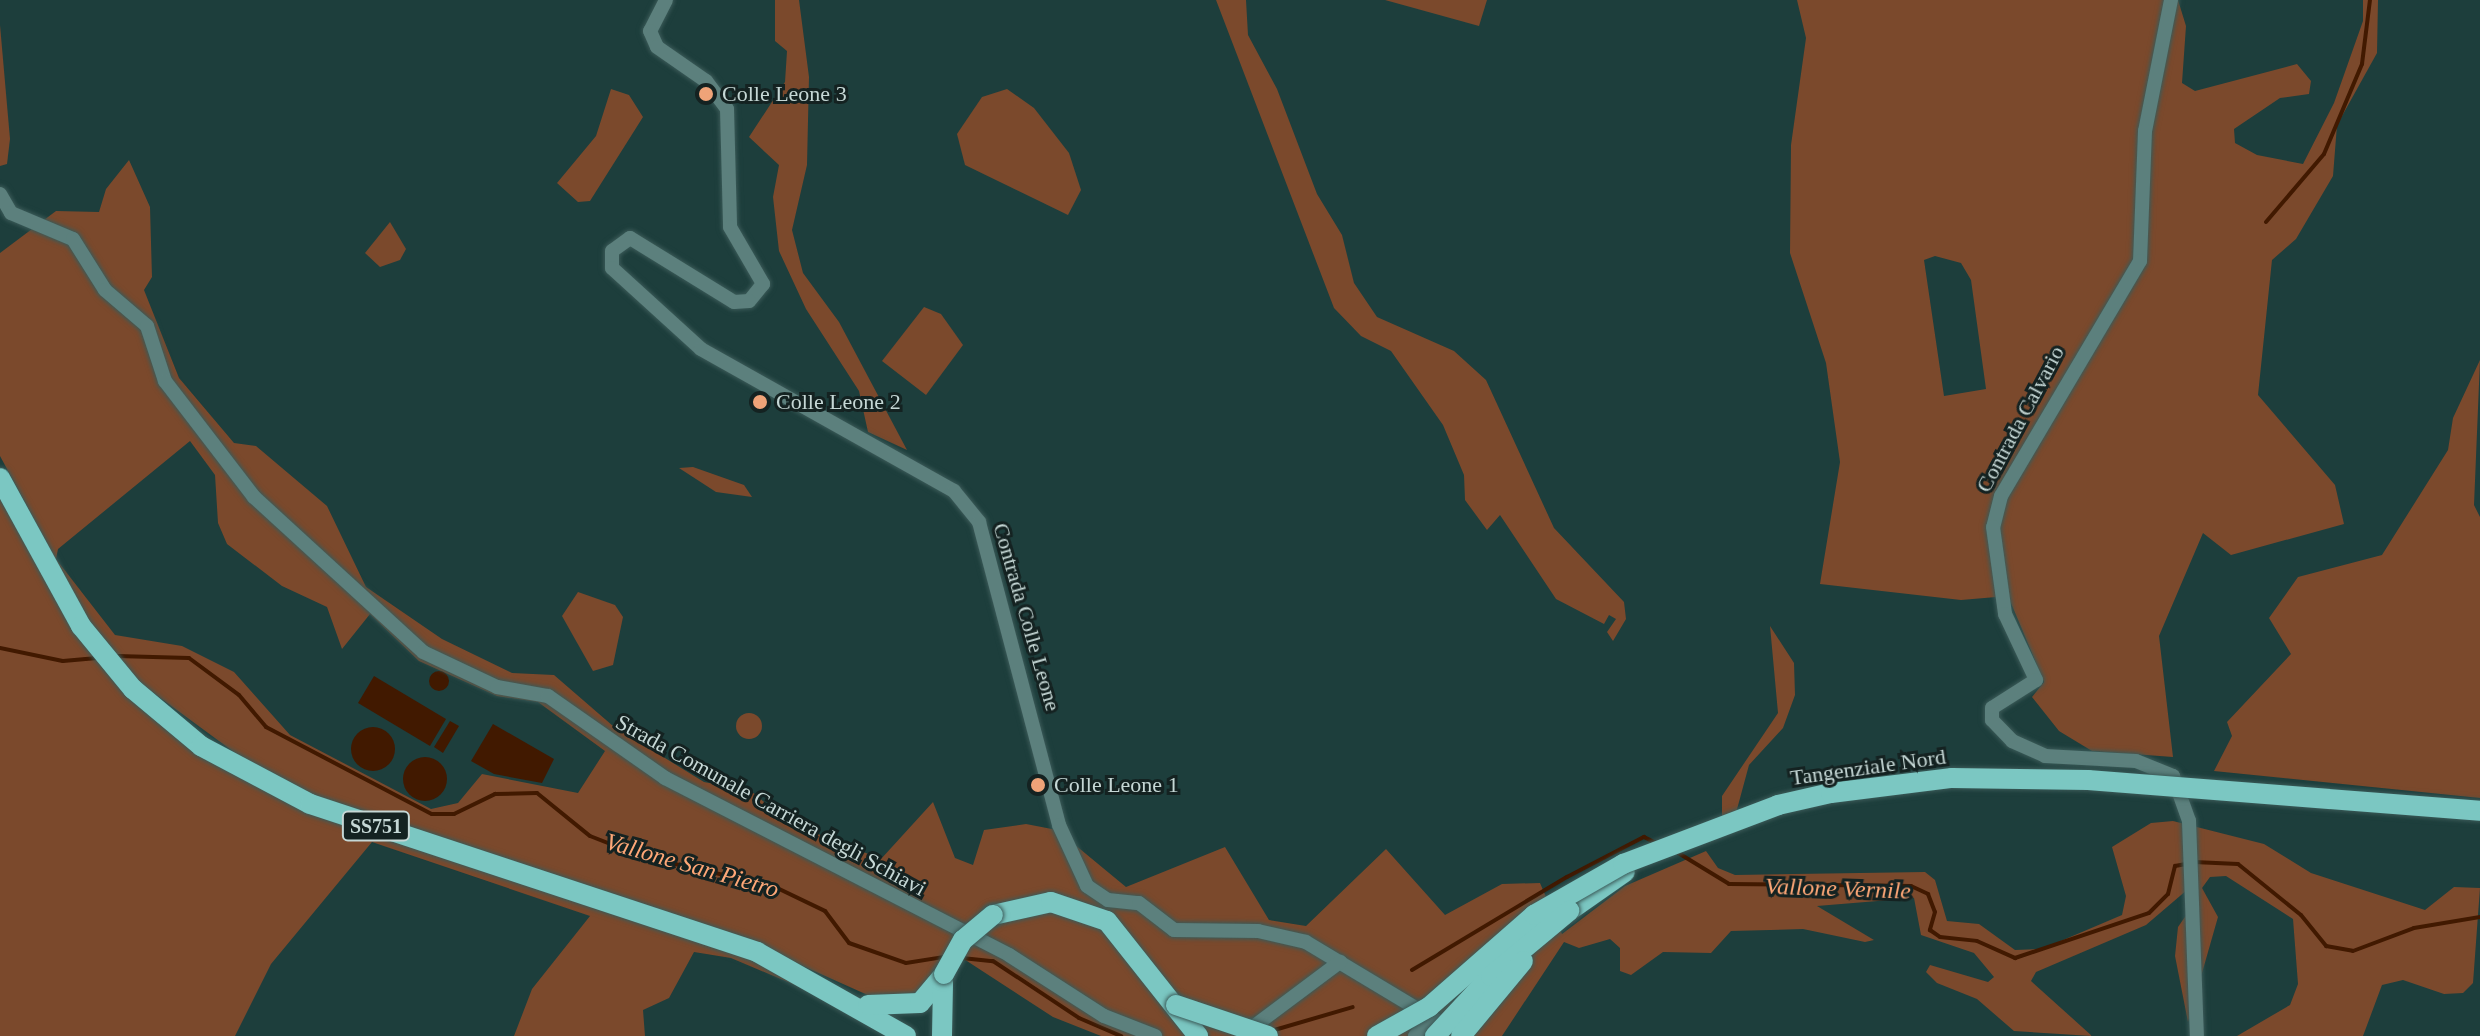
<!DOCTYPE html>
<style>
body{margin:0}
#map{position:relative;width:2480px;height:1036px;overflow:hidden;background:#1d3e3c;font-family:"Times New Roman",serif}
div>[style]{position:absolute}
[style*='--x']{left:calc(var(--x)*1px);top:calc(var(--y)*1px);width:calc(var(--w)*1px);rotate:calc(var(--a)*1deg)}
.green>*{inset:0;background:#7b492c}
.round{border-radius:50%}
.water>*{inset:0;background:#411900}
.stream>*{height:4px;margin:-2px;padding:0 2px;transform-origin:2px;border-radius:2px;background:#411900}
.roads{filter:drop-shadow(0 0 2px #3b5a58) drop-shadow(0 0 2px #3b5a58)}
.street>*{height:14px;margin:-7px;padding:0 7px;transform-origin:7px;border-radius:7px;background:#5c807d}
.primary>*{height:20px;margin:-10px;padding:0 10px;transform-origin:10px;border-radius:10px;background:#7bc7c2}
.bridges{filter:drop-shadow(0 0 2px #3b5a58) drop-shadow(0 0 2px #3b5a58)}
.primary-bridge>*{height:20px;margin:-10px;padding:0 10px;transform-origin:10px;border-radius:10px;background:#7bc7c2}
.dots>*{width:22px;height:22px;translate:-50% -50%;box-sizing:border-box;border:4px solid #142221;border-radius:50%}
span{translate:-50% -50%;white-space:nowrap;text-align:center;line-height:1.15;-webkit-text-stroke:6px #142221;paint-order:stroke}
.shield-label span{padding:2px 6px;background:#142221;border:2px solid;border-radius:6px;-webkit-text-stroke-width:0}
.shield-label{font-size:20px;color:#c5d7d5;font-weight:700}
.poi-label{font-size:22px;color:#c5d7d5}
.left{translate:0 -50%;text-align:left}
.street-label{font-size:22px;color:#c5d7d5}
.water-label{font-size:24px;color:#fda777;font-style:italic}
</style>
<div id="map">
<div class="green">
<i style="clip-path:polygon(775px 0,799px 0,809px 77px,807px 165px,792px 230px,803px 273px,839px 322px,907px 450px,868px 432px,859px 391px,806px 309px,779px 251px,773px 197px,779px 165px,749px 137px,785px 82px,787px 51px,775px 41px)"></i>
<i style="clip-path:polygon(1216px 0,1246px 0,1248px 35px,1277px 89px,1317px 194px,1342px 235px,1354px 283px,1377px 317px,1454px 351px,1486px 380px,1554px 528px,1624px 602px,1626px 619px,1613px 641px,1607px 632px,1616px 619px,1609px 615px,1604px 624px,1556px 599px,1500px 515px,1487px 530px,1465px 500px,1464px 475px,1443px 425px,1391px 351px,1361px 336px,1334px 308px)"></i>
<i style="clip-path:polygon(1385px 0,1487px 0,1479px 26px)"></i>
<i style="clip-path:polygon(evenodd,1797px 0,2178px 0,2186px 26px,2182px 83px,2195px 91px,2297px 64px,2311px 81px,2309px 94px,2280px 98px,2234px 129px,2235px 143px,2257px 155px,2303px 164px,2334px 103px,2363px 21px,2363px 0,2378px 0,2377px 53px,2337px 125px,2333px 176px,2296px 239px,2272px 260px,2258px 395px,2335px 485px,2344px 524px,2231px 555px,2203px 533px,2159px 636px,2173px 757px,2092px 751px,2059px 731px,2032px 697px,2044px 682px,2008px 596px,1961px 600px,1820px 584px,1840px 462px,1826px 363px,1790px 253px,1791px 145px,1806px 38px,1797px 0,1935px 256px,1961px 263px,1971px 280px,1986px 389px,1944px 396px,1924px 260px,1935px 256px)"></i>
<i style="clip-path:polygon(0 25px,10px 139px,7px 164px,0 166px)"></i>
<i style="clip-path:polygon(611px 89px,629px 95px,643px 117px,590px 201px,578px 202px,557px 183px,596px 136px)"></i>
<i style="clip-path:polygon(1007px 89px,1034px 108px,1069px 153px,1081px 190px,1068px 215px,965px 165px,957px 134px,982px 97px)"></i>
<i style="clip-path:polygon(evenodd,129px 160px,150px 207px,152px 277px,144px 290px,179px 378px,234px 443px,256px 446px,327px 506px,366px 587px,442px 639px,512px 673px,554px 675px,613px 726px,704px 782px,751px 791px,788px 822px,881px 859px,933px 802px,955px 858px,973px 865px,984px 830px,1026px 824px,1057px 830px,1126px 887px,1225px 847px,1269px 920px,1306px 926px,1386px 849px,1445px 915px,1502px 884px,1540px 883px,1562px 934px,1625px 886px,1706px 851px,1718px 868px,1735px 875px,1925px 872px,1935px 880px,1947px 921px,1979px 924px,2015px 950px,2042px 949px,2122px 915px,2126px 896px,2112px 847px,2151px 823px,2173px 821px,2264px 844px,2311px 873px,2425px 910px,2454px 887px,2480px 888px,2473px 983px,2463px 993px,2444px 994px,2403px 980px,2382px 985px,2363px 1036px,2237px 1036px,2290px 1005px,2298px 984px,2293px 919px,2226px 876px,2210px 877px,2202px 888px,2218px 917px,2188px 1022px,2175px 956px,2178px 927px,2196px 901px,2194px 884px,2146px 925px,2036px 972px,2031px 981px,2092px 1036px,2014px 1031px,1977px 999px,1937px 983px,1926px 972px,1930px 965px,1988px 982px,1994px 977px,1974px 953px,1921px 935px,1914px 898px,1817px 906px,1874px 940px,1865px 942px,1803px 929px,1731px 931px,1711px 953px,1663px 952px,1631px 975px,1620px 971px,1620px 948px,1610px 939px,1579px 948px,1564px 942px,1502px 1036px,1101px 1036px,1053px 1017px,950px 950px,932px 985px,890px 1005px,736px 936px,731px 951px,854px 1008px,894px 1036px,802px 988px,731px 958px,694px 952px,669px 998px,643px 1010px,645px 1036px,514px 1036px,532px 989px,590px 916px,372px 842px,271px 964px,235px 1036px,0 1036px,0 494px,75px 630px,89px 621px,0 456px,0 253px,56px 211px,99px 212px,106px 189px,129px 160px,190px 441px,215px 475px,218px 523px,227px 544px,282px 586px,327px 607px,342px 649px,370px 614px,419px 661px,497px 696px,538px 702px,605px 751px,578px 793px,482px 774px,458px 803px,431px 809px,290px 735px,234px 672px,182px 646px,115px 635px,56px 559px,58px 549px,190px 441px,129px 160px,140px 683px,253px 766px,314px 795px,646px 907px,642px 922px,308px 809px,246px 780px,130px 695px,140px 683px,129px 160px,1030px 897px,1092px 906px,1139px 947px,1129px 953px,1103px 927px,1069px 911px,1032px 910px,997px 922px,991px 911px,1030px 897px)"></i>
<i style="clip-path:polygon(390px 222px,406px 249px,400px 260px,380px 267px,365px 253px)"></i>
<i style="clip-path:polygon(924px 307px,941px 314px,963px 345px,926px 395px,882px 361px)"></i>
<i style="clip-path:polygon(2480px 360px,2474px 505px,2480px 517px,2480px 798px,2214px 771px,2232px 736px,2227px 722px,2291px 654px,2269px 618px,2298px 577px,2382px 555px,2448px 450px,2453px 418px)"></i>
<i style="clip-path:polygon(693px 467px,744px 485px,752px 497px,716px 492px,679px 468px)"></i>
<i style="clip-path:polygon(578px 592px,615px 605px,623px 617px,613px 665px,593px 671px,562px 616px)"></i>
<i style="clip-path:polygon(1770px 626px,1794px 663px,1795px 695px,1783px 728px,1749px 765px,1736px 813px,1722px 817px,1722px 796px,1778px 713px)"></i>
<i class="round" style="left:736px;top:713px;width:26px;height:26px"></i>
</div>
<div class="water">
<i class="round" style="left:429px;top:671px;width:20px;height:20px"></i>
<i style="clip-path:polygon(374px 676px,446px 719px,430px 746px,358px 703px)"></i>
<i style="clip-path:polygon(450px 721px,459px 726px,443px 753px,434px 747px)"></i>
<i style="clip-path:polygon(493px 724px,554px 759px,542px 783px,494px 774px,471px 761px)"></i>
<i class="round" style="left:351px;top:727px;width:44px;height:44px"></i>
<i class="round" style="left:403px;top:757px;width:44px;height:44px"></i>
</div>
<div class="stream">
<i style="--x:2266;--y:222;--w:89;--a:-49.5"></i>
<i style="--x:2324;--y:154;--w:98;--a:-67.1"></i>
<i style="--x:2362;--y:64;--w:64;--a:-82.9"></i>
<i style="--x:0;--y:648;--w:64;--a:11.7"></i>
<i style="--x:63;--y:661;--w:37;--a:-5"></i>
<i style="--x:117;--y:656;--w:72;--a:1.6"></i>
<i style="--x:189;--y:658;--w:62;--a:36.5"></i>
<i style="--x:239;--y:695;--w:42;--a:49.8"></i>
<i style="--x:266;--y:727;--w:187;--a:27.7"></i>
<i style="--x:432;--y:814;--w:22;--a:0"></i>
<i style="--x:454;--y:814;--w:46;--a:-26"></i>
<i style="--x:495;--y:794;--w:42;--a:-1.4"></i>
<i style="--x:537;--y:793;--w:68;--a:39.1"></i>
<i style="--x:590;--y:836;--w:58;--a:21.3"></i>
<i style="--x:644;--y:857;--w:132;--a:12.7"></i>
<i style="--x:773;--y:886;--w:58;--a:25.7"></i>
<i style="--x:825;--y:911;--w:40;--a:53"></i>
<i style="--x:849;--y:943;--w:60;--a:19.3"></i>
<i style="--x:906;--y:963;--w:39;--a:-9"></i>
<i style="--x:1675;--y:851;--w:63;--a:31.4"></i>
<i style="--x:1729;--y:884;--w:182;--a:0.6"></i>
<i style="--x:1911;--y:886;--w:19;--a:25"></i>
<i style="--x:1928;--y:894;--w:19;--a:69"></i>
<i style="--x:1935;--y:912;--w:19;--a:106"></i>
<i style="--x:1930;--y:930;--w:12;--a:35"></i>
<i style="--x:1940;--y:937;--w:37;--a:6"></i>
<i style="--x:1977;--y:941;--w:42;--a:24.1"></i>
<i style="--x:2015;--y:958;--w:141;--a:-18.6"></i>
<i style="--x:2149;--y:913;--w:27;--a:-45"></i>
<i style="--x:2168;--y:894;--w:29;--a:-76"></i>
<i style="--x:2175;--y:866;--w:11;--a:-10"></i>
<i style="--x:2194;--y:862;--w:44;--a:2.6"></i>
<i style="--x:2238;--y:864;--w:81;--a:39"></i>
<i style="--x:2301;--y:915;--w:40;--a:51"></i>
<i style="--x:2326;--y:946;--w:27;--a:10"></i>
<i style="--x:2353;--y:951;--w:65;--a:-20.7"></i>
<i style="--x:2414;--y:928;--w:67;--a:-9.5"></i>
<i style="--x:962;--y:958;--w:31;--a:6"></i>
<i style="--x:993;--y:961;--w:103;--a:33.5"></i>
<i style="--x:1079;--y:1018;--w:46;--a:23.2"></i>
<i style="--x:1412;--y:970;--w:181;--a:-31"></i>
<i style="--x:1567;--y:877;--w:87;--a:-27.5"></i>
<i style="--x:1644;--y:837;--w:13;--a:27"></i>
<i style="--x:1271;--y:1031;--w:85;--a:-16.3"></i>
</div>
<div class="roads">
<div class="street">
<i style="--x:666;--y:0;--w:35;--a:117"></i>
<i style="--x:650;--y:31;--w:17;--a:66"></i>
<i style="--x:657;--y:47;--w:60;--a:34.8"></i>
<i style="--x:706;--y:81;--w:35;--a:53"></i>
<i style="--x:727;--y:109;--w:118;--a:88.5"></i>
<i style="--x:730;--y:227;--w:66;--a:59.9"></i>
<i style="--x:763;--y:284;--w:22;--a:129"></i>
<i style="--x:749;--y:301;--w:15;--a:176"></i>
<i style="--x:734;--y:302;--w:122;--a:-148.4"></i>
<i style="--x:630;--y:238;--w:22;--a:144"></i>
<i style="--x:612;--y:251;--w:17;--a:90"></i>
<i style="--x:612;--y:268;--w:120;--a:42.3"></i>
<i style="--x:701;--y:349;--w:290;--a:29.3"></i>
<i style="--x:954;--y:491;--w:40;--a:51"></i>
<i style="--x:979;--y:522;--w:313;--a:75.2"></i>
<i style="--x:1059;--y:825;--w:67;--a:65.3"></i>
<i style="--x:1087;--y:886;--w:25;--a:34"></i>
<i style="--x:1108;--y:900;--w:31;--a:6"></i>
<i style="--x:1139;--y:903;--w:44;--a:37.6"></i>
<i style="--x:1174;--y:930;--w:84;--a:0.7"></i>
<i style="--x:1258;--y:931;--w:49;--a:12.9"></i>
<i style="--x:1306;--y:942;--w:169;--a:31"></i>
<i style="--x:2171;--y:0;--w:134;--a:101.2"></i>
<i style="--x:2145;--y:131;--w:130;--a:92.2"></i>
<i style="--x:2140;--y:261;--w:273;--a:120.6"></i>
<i style="--x:2001;--y:496;--w:32;--a:104"></i>
<i style="--x:1993;--y:527;--w:88;--a:82.1"></i>
<i style="--x:2005;--y:614;--w:73;--a:64.8"></i>
<i style="--x:2036;--y:680;--w:52;--a:147.5"></i>
<i style="--x:1992;--y:708;--w:12;--a:90"></i>
<i style="--x:1992;--y:720;--w:29;--a:46"></i>
<i style="--x:2012;--y:741;--w:36;--a:24"></i>
<i style="--x:2045;--y:756;--w:91;--a:3.1"></i>
<i style="--x:2136;--y:761;--w:40;--a:22"></i>
<i style="--x:2173;--y:776;--w:48;--a:70.4"></i>
<i style="--x:2189;--y:821;--w:215;--a:87.9"></i>
<i style="--x:0;--y:194;--w:22;--a:60"></i>
<i style="--x:11;--y:213;--w:67;--a:22.8"></i>
<i style="--x:73;--y:239;--w:60;--a:57.9"></i>
<i style="--x:105;--y:290;--w:55;--a:40.6"></i>
<i style="--x:147;--y:326;--w:58;--a:71.9"></i>
<i style="--x:165;--y:381;--w:146;--a:52.5"></i>
<i style="--x:254;--y:497;--w:229;--a:42.5"></i>
<i style="--x:423;--y:652;--w:82;--a:25.3"></i>
<i style="--x:497;--y:687;--w:52;--a:10"></i>
<i style="--x:548;--y:696;--w:143;--a:35"></i>
<i style="--x:665;--y:778;--w:387;--a:27.2"></i>
<i style="--x:1009;--y:955;--w:113;--a:32.7"></i>
<i style="--x:1104;--y:1016;--w:55;--a:21.4"></i>
<i style="--x:1245;--y:1033;--w:119;--a:-36.8"></i>
<i style="--x:1415;--y:1036;--w:25;--a:-48"></i>
</div>
<div class="primary">
<i style="--x:0;--y:478;--w:169;--a:61.3"></i>
<i style="--x:81;--y:626;--w:82;--a:50.5"></i>
<i style="--x:133;--y:689;--w:89;--a:40"></i>
<i style="--x:201;--y:746;--w:123;--a:28"></i>
<i style="--x:310;--y:804;--w:471;--a:18.3"></i>
<i style="--x:757;--y:952;--w:171;--a:29.4"></i>
<i style="--x:1569;--y:911;--w:68;--a:-34.9"></i>
<i style="--x:993;--y:915;--w:59;--a:-12.6"></i>
<i style="--x:1051;--y:902;--w:59;--a:18.7"></i>
<i style="--x:1107;--y:921;--w:147;--a:51.6"></i>
<i style="--x:868;--y:1005;--w:52;--a:-2.2"></i>
<i style="--x:920;--y:1003;--w:38;--a:-50"></i>
<i style="--x:942;--y:1036;--w:54;--a:-88.9"></i>
</div>
</div>
<div class="bridges">
<div class="primary-bridge">
<i style="--x:944;--y:974;--w:39;--a:-61"></i>
<i style="--x:963;--y:940;--w:39;--a:-40"></i>
<i style="--x:1176;--y:1005;--w:97;--a:18.6"></i>
<i style="--x:1377;--y:1036;--w:60;--a:-29.1"></i>
<i style="--x:1429;--y:1007;--w:140;--a:-41.2"></i>
<i style="--x:1534;--y:915;--w:103;--a:-29.8"></i>
<i style="--x:1623;--y:864;--w:166;--a:-20.8"></i>
<i style="--x:1778;--y:805;--w:54;--a:-12.8"></i>
<i style="--x:1831;--y:793;--w:122;--a:-7.1"></i>
<i style="--x:1952;--y:778;--w:136;--a:0.8"></i>
<i style="--x:2088;--y:780;--w:393;--a:4.5"></i>
<i style="--x:1435;--y:1036;--w:82;--a:-47"></i>
<i style="--x:1491;--y:976;--w:102;--a:-39.8"></i>
<i style="--x:1461;--y:1036;--w:97;--a:-50.4"></i>
</div>
</div>
<div class="dots">
<i style="left:706px;top:94px;background:#efa378"></i>
<i style="left:760px;top:402px;background:#efa378"></i>
<i style="left:1038px;top:785px;background:#efa378"></i>
</div>
<div class="shield-label">
<span style="left:376px;top:826px">SS751</span>
</div>
<div class="poi-label">
<span class="left" style="left:722px;top:94px">Colle Leone 3</span>
<span class="left" style="left:776px;top:402px">Colle Leone 2</span>
<span class="left" style="left:1054px;top:785px">Colle Leone 1</span>
</div>
<div class="street-label">
<span style="left:2020px;top:419px;rotate:-62deg">Contrada Calvario</span>
<span style="left:1027px;top:617px;rotate:74deg">Contrada Colle Leone</span>
<span style="left:1868px;top:767px;rotate:-8deg">Tangenziale Nord</span>
<span style="left:771px;top:805px;rotate:29deg">Strada Comunale Carriera degli Schiavi</span>
</div>
<div class="water-label">
<span style="left:692px;top:866px;rotate:16deg">Vallone San Pietro</span>
<span style="left:1838px;top:889px;rotate:2deg">Vallone Vernile</span>
</div>
</div>
